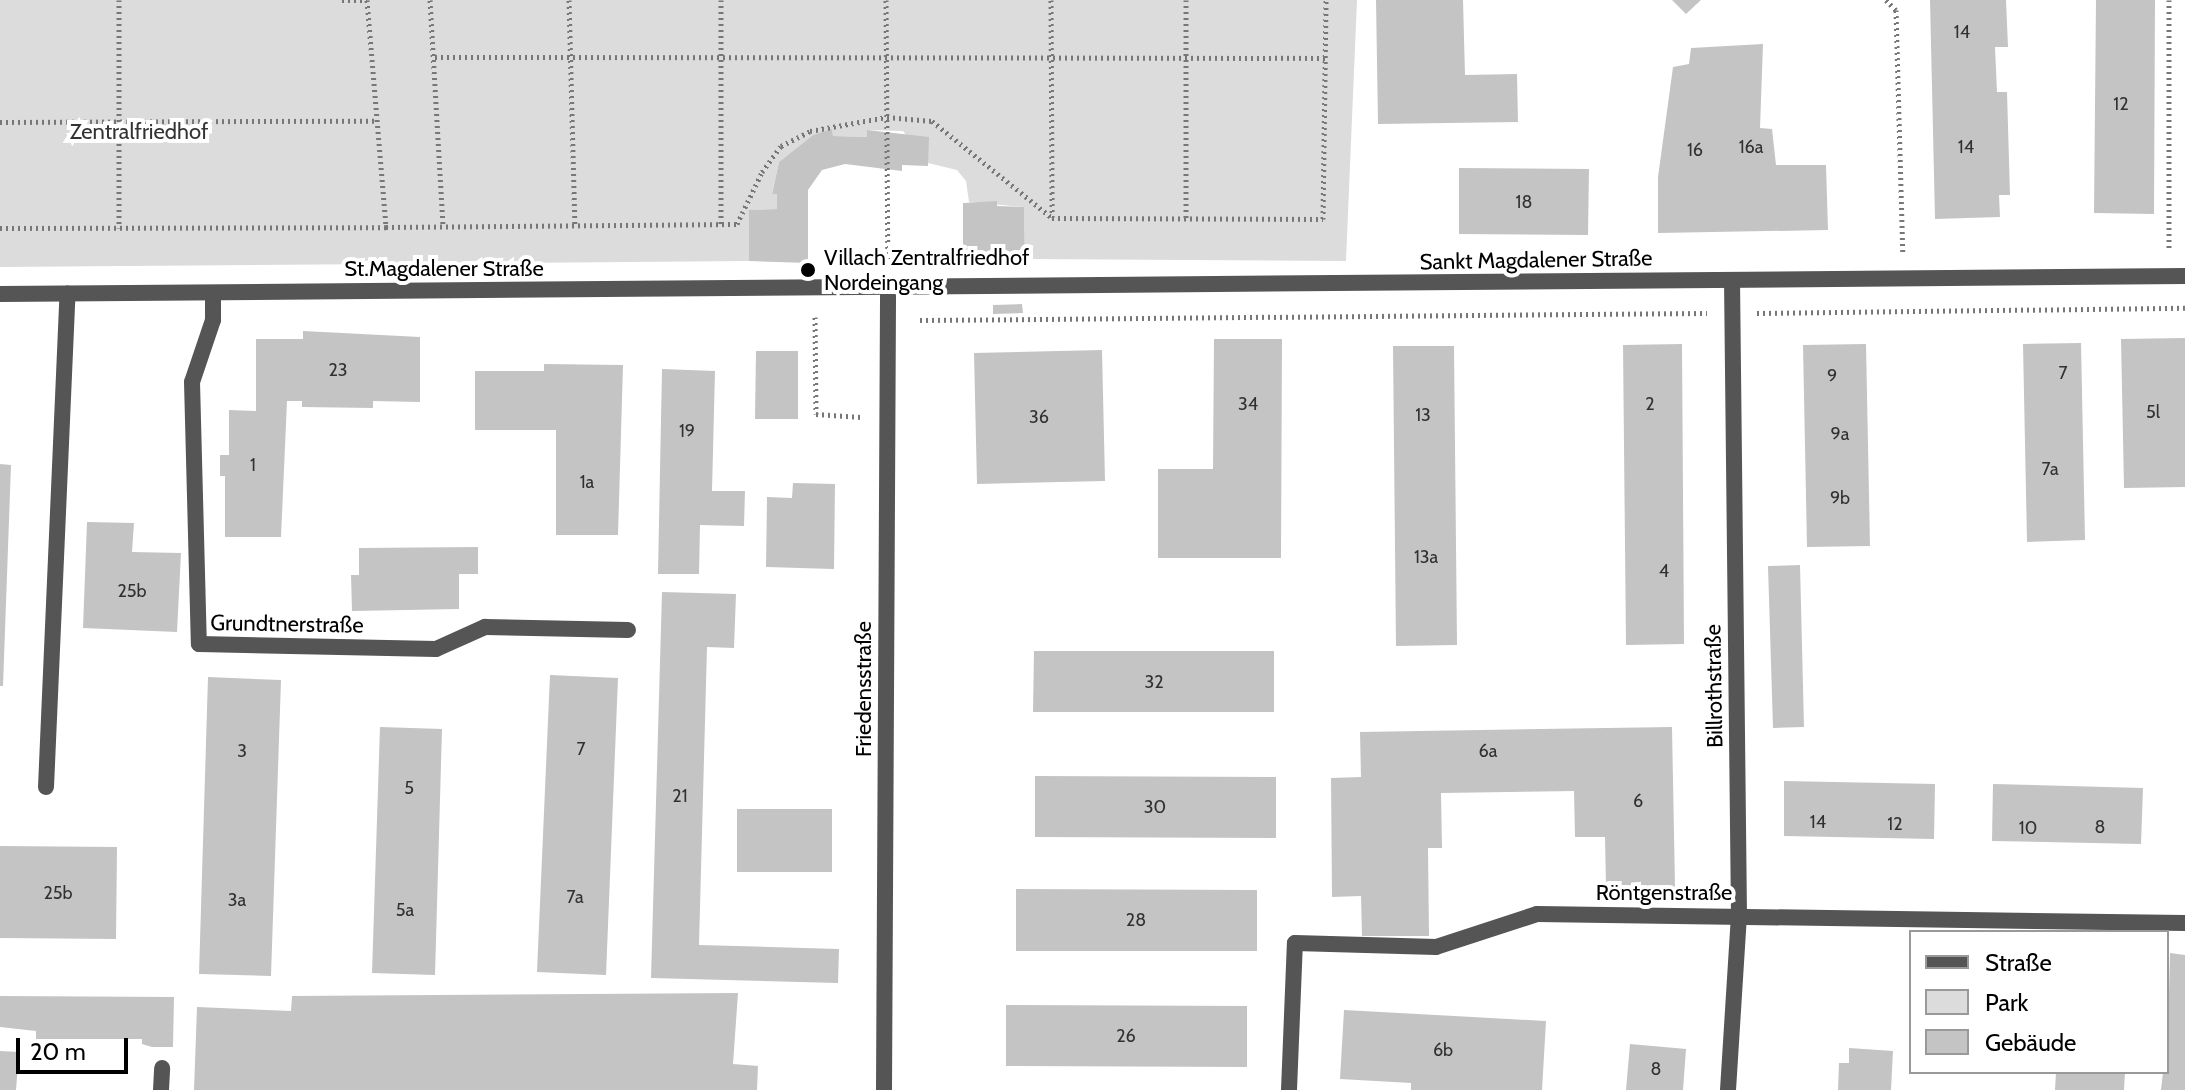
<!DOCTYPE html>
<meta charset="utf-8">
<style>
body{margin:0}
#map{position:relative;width:2185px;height:1090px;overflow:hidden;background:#fff;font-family:Cabin,sans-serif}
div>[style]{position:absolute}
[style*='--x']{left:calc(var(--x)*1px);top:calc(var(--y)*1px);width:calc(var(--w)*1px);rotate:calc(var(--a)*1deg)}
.green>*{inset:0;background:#dcdcdc}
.building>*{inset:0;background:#c4c4c4}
.path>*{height:5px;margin-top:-2.5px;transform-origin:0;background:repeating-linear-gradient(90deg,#777 0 2px,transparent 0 6px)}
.service>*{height:16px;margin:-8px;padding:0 8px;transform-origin:8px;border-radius:8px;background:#555}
.minor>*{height:16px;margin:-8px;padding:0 8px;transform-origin:8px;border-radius:8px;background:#555}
.tertiary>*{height:16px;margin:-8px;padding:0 8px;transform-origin:8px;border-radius:8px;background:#555}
.dots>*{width:22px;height:22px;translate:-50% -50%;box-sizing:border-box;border:4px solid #fff;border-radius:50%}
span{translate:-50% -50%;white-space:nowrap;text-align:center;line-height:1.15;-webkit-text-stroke:8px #fff;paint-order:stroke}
.number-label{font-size:18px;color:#313131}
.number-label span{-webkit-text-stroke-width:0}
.park-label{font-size:22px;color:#333}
.poi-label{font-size:22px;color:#000}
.left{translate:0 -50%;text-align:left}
.street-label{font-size:22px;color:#000}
.legend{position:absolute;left:1909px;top:930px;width:260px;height:144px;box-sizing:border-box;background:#fff;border:2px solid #999;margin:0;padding:10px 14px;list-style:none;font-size:24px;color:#000}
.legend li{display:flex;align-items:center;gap:16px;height:40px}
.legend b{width:40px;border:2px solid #999}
.scale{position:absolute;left:16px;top:1038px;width:112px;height:36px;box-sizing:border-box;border:4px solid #000;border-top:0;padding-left:10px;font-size:24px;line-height:28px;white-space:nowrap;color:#000;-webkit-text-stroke:6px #fff;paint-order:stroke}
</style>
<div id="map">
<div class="green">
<i style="clip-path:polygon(0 0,1357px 0,1346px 261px,1025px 259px,1024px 207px,969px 202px,966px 181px,957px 170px,928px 163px,903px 131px,867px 130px,867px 137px,833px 136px,832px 130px,813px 135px,779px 162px,772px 193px,777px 194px,777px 209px,749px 210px,749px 261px,0 267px)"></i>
</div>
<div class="building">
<i style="clip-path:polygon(1376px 0,1463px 0,1465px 75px,1517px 74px,1518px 122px,1378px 124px)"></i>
<i style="clip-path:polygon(1672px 0,1701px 0,1686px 14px)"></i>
<i style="clip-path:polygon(1930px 0,2006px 0,2008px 47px,1995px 47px,1997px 92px,2007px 92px,2010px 195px,1999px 195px,2000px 217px,1935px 219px)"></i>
<i style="clip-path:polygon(2096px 0,2155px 0,2154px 214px,2094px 213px)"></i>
<i style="clip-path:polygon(1763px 44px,1760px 128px,1772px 129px,1776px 165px,1826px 165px,1828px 230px,1658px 233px,1658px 177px,1673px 67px,1689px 64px,1691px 48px)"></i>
<i style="clip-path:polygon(832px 129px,833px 136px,867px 137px,867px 130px,929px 137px,928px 166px,902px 165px,902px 171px,845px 164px,822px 170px,808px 190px,808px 263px,749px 261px,749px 210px,777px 209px,777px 194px,772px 194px,779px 162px,813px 135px)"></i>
<i style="clip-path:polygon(1459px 168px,1589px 169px,1588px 235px,1459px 234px)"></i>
<i style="clip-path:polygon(997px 201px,997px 206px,1024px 207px,1025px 259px,963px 259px,963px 203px)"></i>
<i style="clip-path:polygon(1022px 304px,1023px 313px,993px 314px,993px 305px)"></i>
<i style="clip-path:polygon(303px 331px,420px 337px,420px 402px,373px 401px,373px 408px,302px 407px,302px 401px,287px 401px,281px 537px,225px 537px,225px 476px,220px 476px,220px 455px,229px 455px,229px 410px,256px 411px,256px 339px,303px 339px)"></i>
<i style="clip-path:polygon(2185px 338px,2185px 487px,2124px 488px,2121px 339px)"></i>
<i style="clip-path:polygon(1214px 339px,1282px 339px,1281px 558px,1158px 558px,1158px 469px,1213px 469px)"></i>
<i style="clip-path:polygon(2081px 343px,2085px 540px,2027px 542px,2023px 344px)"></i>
<i style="clip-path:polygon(1682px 344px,1684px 644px,1626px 645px,1623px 345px)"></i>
<i style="clip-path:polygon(1866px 344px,1870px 546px,1807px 547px,1803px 345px)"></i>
<i style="clip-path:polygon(1393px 346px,1454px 346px,1457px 645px,1396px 646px)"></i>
<i style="clip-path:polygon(1102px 350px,1105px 481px,977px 484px,974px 353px)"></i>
<i style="clip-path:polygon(756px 351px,798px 351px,798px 419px,755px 419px)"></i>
<i style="clip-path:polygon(544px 364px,623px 365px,618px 535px,556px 535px,556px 430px,475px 430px,475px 371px,544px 371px)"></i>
<i style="clip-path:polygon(662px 369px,715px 371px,712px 491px,745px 491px,744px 526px,700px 525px,699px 574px,658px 574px)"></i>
<i style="clip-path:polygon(0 464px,11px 465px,3px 686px,0 686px)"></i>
<i style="clip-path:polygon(793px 483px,835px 484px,834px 569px,766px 567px,767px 497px,792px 498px)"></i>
<i style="clip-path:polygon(87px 522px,134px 523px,132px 552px,181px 553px,177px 632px,83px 628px)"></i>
<i style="clip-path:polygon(478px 547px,478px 574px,459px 574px,459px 609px,352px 611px,351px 575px,359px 575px,359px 548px)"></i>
<i style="clip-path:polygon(1800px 565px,1804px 727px,1773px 728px,1768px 566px)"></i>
<i style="clip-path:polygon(662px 592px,736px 594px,734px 648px,707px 647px,699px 945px,839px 949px,838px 983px,651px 978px)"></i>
<i style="clip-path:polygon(1034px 651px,1274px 651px,1274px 712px,1033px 712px)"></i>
<i style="clip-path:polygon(550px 675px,618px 678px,606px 975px,537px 972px)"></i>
<i style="clip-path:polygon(208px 677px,281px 680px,271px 976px,199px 974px)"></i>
<i style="clip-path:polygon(380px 727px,442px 729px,435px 975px,372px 973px)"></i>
<i style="clip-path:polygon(1672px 727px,1675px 887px,1606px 888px,1605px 837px,1575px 837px,1574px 791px,1441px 793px,1442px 848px,1428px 848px,1429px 936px,1362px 936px,1361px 896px,1332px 897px,1331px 778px,1361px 777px,1360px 732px)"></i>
<i style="clip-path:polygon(1035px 776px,1276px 777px,1276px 838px,1035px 837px)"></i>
<i style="clip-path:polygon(1784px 781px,1935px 784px,1934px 839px,1784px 836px)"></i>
<i style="clip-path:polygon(1993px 784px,2143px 788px,2141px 844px,1992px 841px)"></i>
<i style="clip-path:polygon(737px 809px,832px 809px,832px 872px,737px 872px)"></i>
<i style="clip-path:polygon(0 846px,117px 847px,116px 939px,0 938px)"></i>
<i style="clip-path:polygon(1016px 889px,1257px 890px,1257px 951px,1016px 951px)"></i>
<i style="clip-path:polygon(2170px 953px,2185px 955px,2185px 1090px,2161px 1090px,2163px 1072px,2167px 1072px)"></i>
<i style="clip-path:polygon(738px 993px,733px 1064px,758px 1066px,757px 1090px,194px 1090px,197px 1007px,291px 1011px,292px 996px)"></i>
<i style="clip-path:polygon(0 996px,174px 997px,173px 1047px,152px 1047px,142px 1044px,142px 1039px,36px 1039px,36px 1031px,0 1027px)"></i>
<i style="clip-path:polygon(1006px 1005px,1247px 1006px,1247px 1067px,1006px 1066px)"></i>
<i style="clip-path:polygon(1344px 1010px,1546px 1021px,1542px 1090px,1411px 1090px,1411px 1083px,1340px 1079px)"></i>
<i style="clip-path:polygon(1630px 1044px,1686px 1049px,1683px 1090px,1626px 1090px)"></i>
<i style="clip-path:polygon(1849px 1048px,1893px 1051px,1891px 1090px,1838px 1090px,1839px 1063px,1849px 1063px)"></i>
<i style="clip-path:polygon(0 1051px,19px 1052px,16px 1090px,0 1090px)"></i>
<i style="clip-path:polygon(2056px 1072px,2125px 1072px,2124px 1090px,2055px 1090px)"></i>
</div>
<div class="path">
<i style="--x:119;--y:0;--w:228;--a:90"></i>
<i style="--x:342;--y:0;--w:25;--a:0"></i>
<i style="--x:367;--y:0;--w:228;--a:85.2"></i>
<i style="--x:386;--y:227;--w:351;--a:-0.5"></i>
<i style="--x:737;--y:224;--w:58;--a:-64.3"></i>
<i style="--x:762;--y:172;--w:32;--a:-54"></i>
<i style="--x:781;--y:146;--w:33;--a:-27"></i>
<i style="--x:810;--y:131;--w:78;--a:-10.3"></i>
<i style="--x:887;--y:117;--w:45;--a:5.1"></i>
<i style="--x:932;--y:121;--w:154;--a:38.9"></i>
<i style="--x:1052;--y:218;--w:271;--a:0.2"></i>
<i style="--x:1323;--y:219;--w:219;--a:-89.2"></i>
<i style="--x:430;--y:0;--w:227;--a:86.7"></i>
<i style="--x:569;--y:0;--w:225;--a:88.5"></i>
<i style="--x:721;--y:0;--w:224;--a:90"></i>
<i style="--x:886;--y:0;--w:263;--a:89.6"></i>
<i style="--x:1051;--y:0;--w:217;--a:89.7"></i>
<i style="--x:1186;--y:0;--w:218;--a:90"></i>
<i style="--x:1886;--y:0;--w:14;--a:45"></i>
<i style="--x:1896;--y:10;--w:244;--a:88.4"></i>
<i style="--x:2169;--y:0;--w:251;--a:90"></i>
<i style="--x:435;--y:57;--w:890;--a:0.06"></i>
<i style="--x:0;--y:122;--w:377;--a:-0.2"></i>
<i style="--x:0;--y:228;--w:386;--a:-0.1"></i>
<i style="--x:1757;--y:313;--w:428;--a:-0.7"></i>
<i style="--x:815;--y:317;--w:97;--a:89.4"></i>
<i style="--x:816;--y:414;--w:45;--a:3.8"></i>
<i style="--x:920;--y:320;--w:787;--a:-0.51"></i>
</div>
<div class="service">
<i style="--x:46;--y:787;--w:494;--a:-87.5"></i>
<i style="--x:161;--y:1090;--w:22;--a:-87"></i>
</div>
<div class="minor">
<i style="--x:213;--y:293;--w:27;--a:90"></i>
<i style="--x:213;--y:320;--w:65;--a:108.7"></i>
<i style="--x:192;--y:382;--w:262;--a:88.5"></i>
<i style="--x:199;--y:644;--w:237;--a:1.2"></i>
<i style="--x:436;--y:649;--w:54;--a:-24.2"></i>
<i style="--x:485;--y:627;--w:143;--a:1.2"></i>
<i style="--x:884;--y:1090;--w:802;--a:-89.71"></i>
<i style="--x:1289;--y:1090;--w:147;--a:-87.7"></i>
<i style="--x:1295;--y:943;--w:141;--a:1.6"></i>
<i style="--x:1436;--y:947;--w:106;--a:-18.1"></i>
<i style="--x:1537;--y:914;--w:648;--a:0.8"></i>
<i style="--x:1728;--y:1090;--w:174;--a:-86.4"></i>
<i style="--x:1739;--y:916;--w:636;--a:-90.63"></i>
</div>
<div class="tertiary">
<i style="--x:0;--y:294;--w:2185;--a:-0.47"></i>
</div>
<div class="dots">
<i style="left:808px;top:270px;background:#000"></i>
</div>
<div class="number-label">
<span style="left:1962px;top:32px">14</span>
<span style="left:2121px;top:104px">12</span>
<span style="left:1751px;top:147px">16a</span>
<span style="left:1966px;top:147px">14</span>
<span style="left:1695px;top:150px">16</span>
<span style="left:1524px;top:202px">18</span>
<span style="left:338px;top:370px">23</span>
<span style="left:2063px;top:373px">7</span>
<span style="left:1832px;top:376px">9</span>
<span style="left:1248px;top:404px">34</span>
<span style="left:1650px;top:404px">2</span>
<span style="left:2153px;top:412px">5l</span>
<span style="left:1423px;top:415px">13</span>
<span style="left:1039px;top:417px">36</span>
<span style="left:687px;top:431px">19</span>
<span style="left:1840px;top:434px">9a</span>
<span style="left:253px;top:465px">1</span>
<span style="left:2050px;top:469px">7a</span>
<span style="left:587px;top:482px">1a</span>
<span style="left:1840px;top:498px">9b</span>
<span style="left:1426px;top:557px">13a</span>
<span style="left:1664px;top:571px">4</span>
<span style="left:132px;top:591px">25b</span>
<span style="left:1154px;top:682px">32</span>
<span style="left:581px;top:749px">7</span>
<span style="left:242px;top:751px">3</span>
<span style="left:1488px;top:751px">6a</span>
<span style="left:409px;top:788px">5</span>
<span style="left:680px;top:796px">21</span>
<span style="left:1638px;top:801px">6</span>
<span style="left:1155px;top:807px">30</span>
<span style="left:1818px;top:822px">14</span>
<span style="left:1895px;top:824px">12</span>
<span style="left:2100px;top:827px">8</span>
<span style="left:2028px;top:828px">10</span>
<span style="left:58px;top:893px">25b</span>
<span style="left:575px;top:897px">7a</span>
<span style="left:237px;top:900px">3a</span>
<span style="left:405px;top:910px">5a</span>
<span style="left:1136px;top:920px">28</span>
<span style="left:1126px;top:1036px">26</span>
<span style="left:1443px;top:1050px">6b</span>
<span style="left:1656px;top:1069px">8</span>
</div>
<div class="park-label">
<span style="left:139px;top:132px">Zentralfriedhof</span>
</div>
<div class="poi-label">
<span class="left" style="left:824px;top:270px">Villach Zentralfriedhof<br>Nordeingang</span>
</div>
<div class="street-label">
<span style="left:1536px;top:260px;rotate:-1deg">Sankt Magdalener Straße</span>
<span style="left:444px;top:269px">St.Magdalener Straße</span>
<span style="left:287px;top:624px;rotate:1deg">Grundtnerstraße</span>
<span style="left:1714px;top:686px;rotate:-91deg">Billrothstraße</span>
<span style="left:864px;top:689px;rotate:-90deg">Friedensstraße</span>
<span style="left:1664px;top:893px">Röntgenstraße</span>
</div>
<ul class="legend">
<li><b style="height:10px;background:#555"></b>Straße</li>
<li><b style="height:22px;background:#dcdcdc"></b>Park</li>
<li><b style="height:22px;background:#c4c4c4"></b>Gebäude</li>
</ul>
<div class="scale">20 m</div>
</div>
